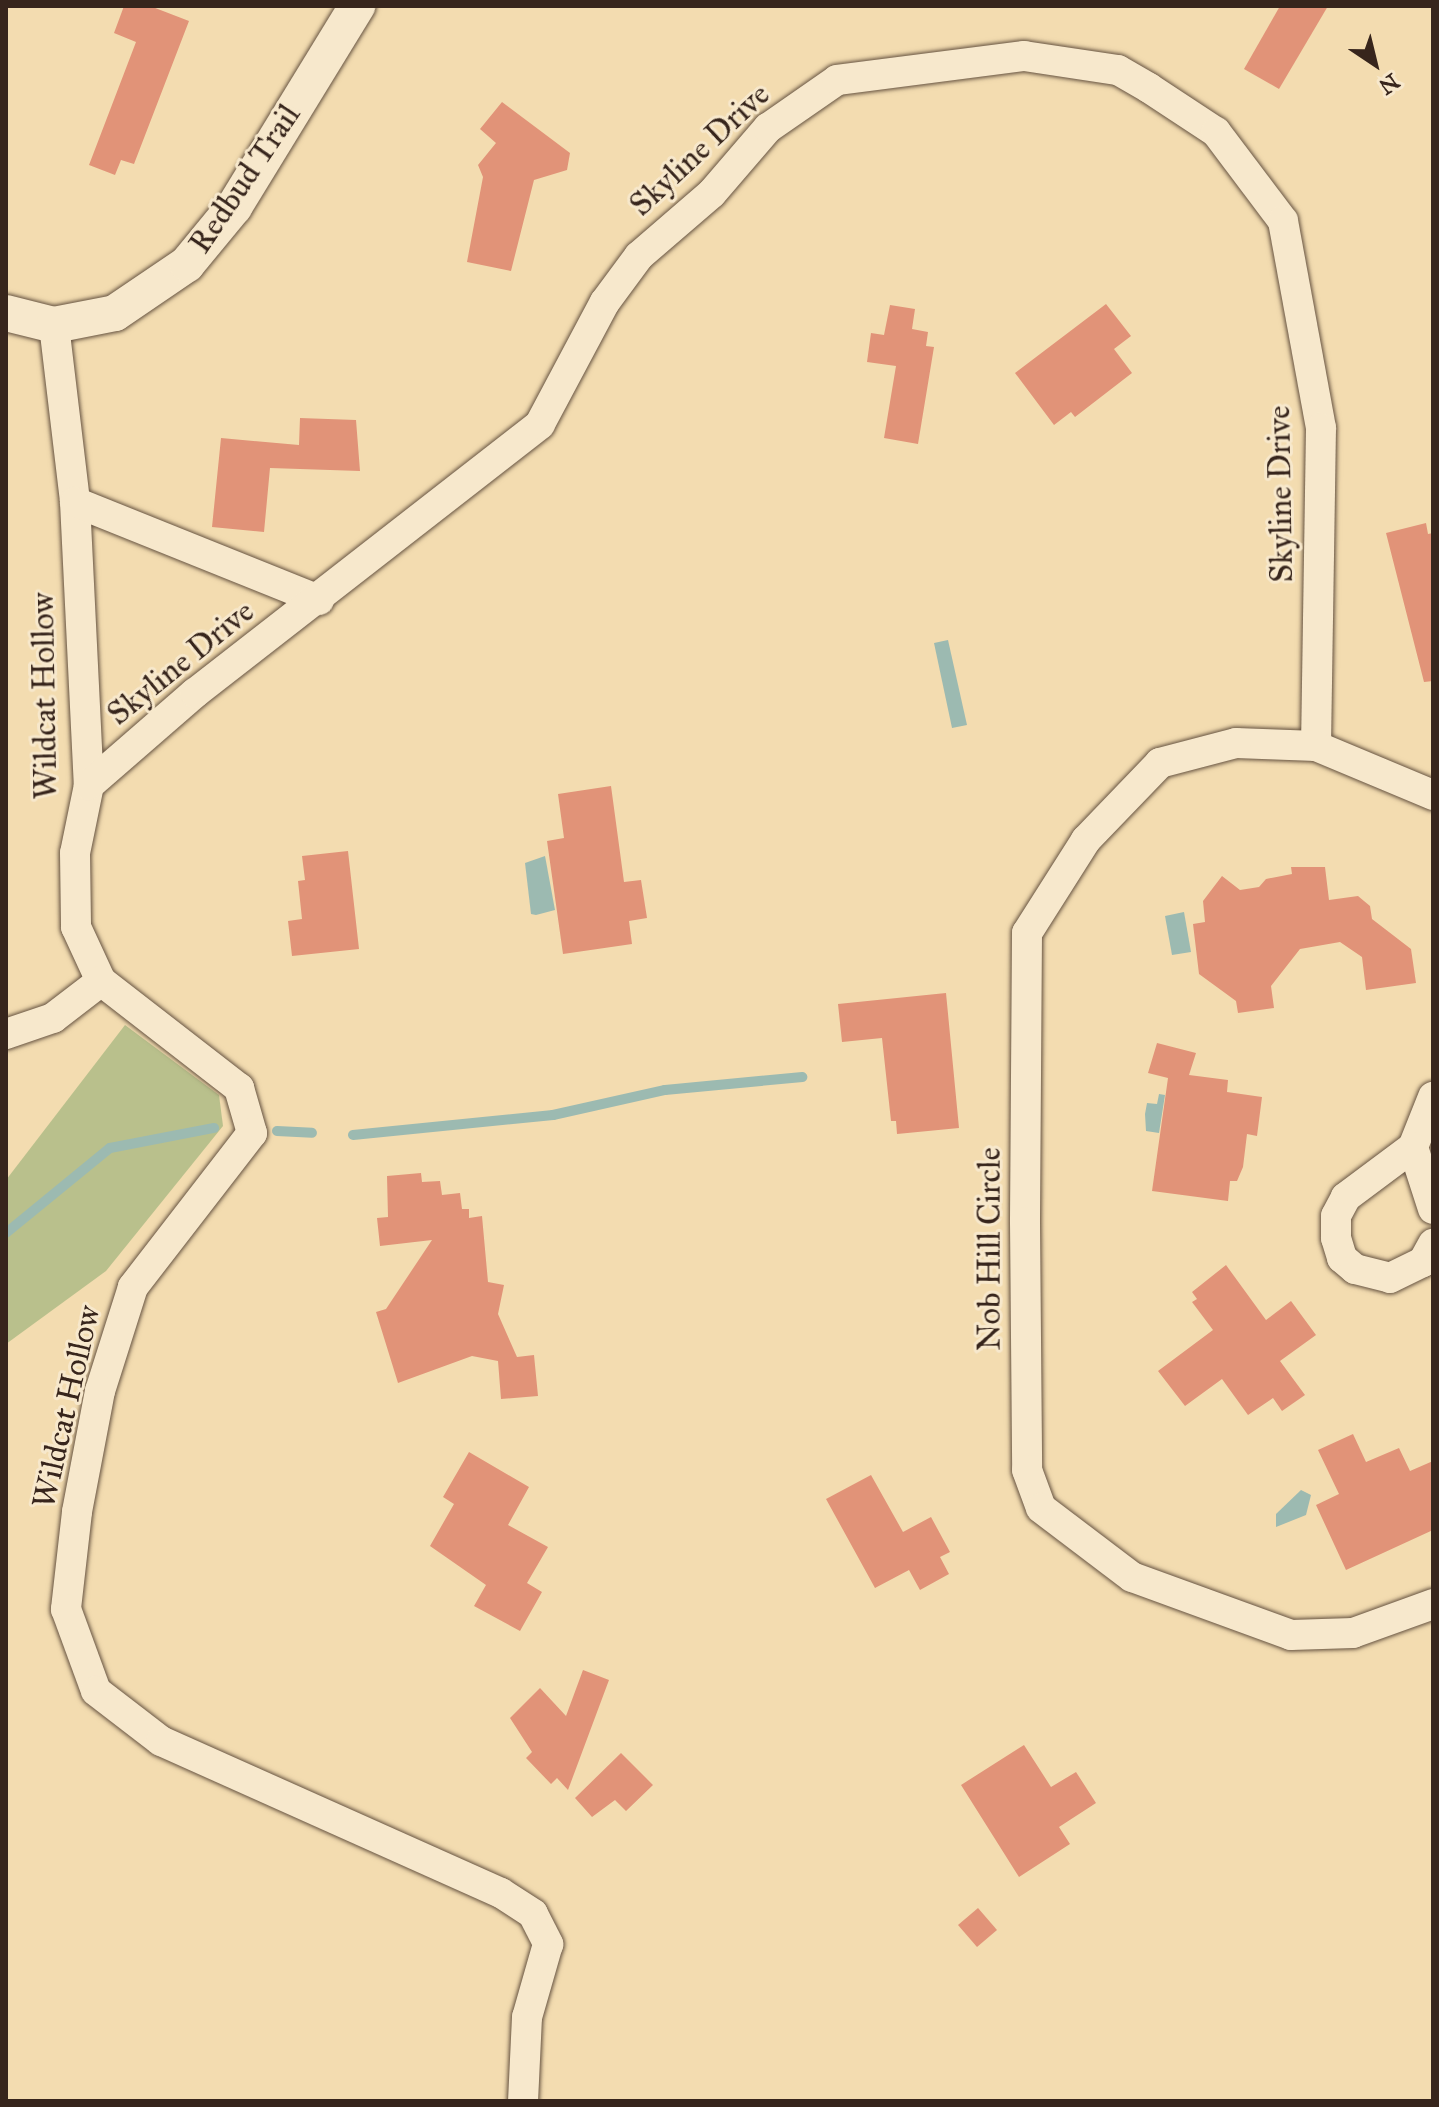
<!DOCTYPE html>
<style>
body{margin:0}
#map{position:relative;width:1439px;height:2107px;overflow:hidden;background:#f3dcb0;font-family:"IM FELL Great Primer",serif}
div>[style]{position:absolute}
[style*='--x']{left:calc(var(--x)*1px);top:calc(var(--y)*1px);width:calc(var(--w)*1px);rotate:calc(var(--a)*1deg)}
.green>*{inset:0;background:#b9c08c}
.water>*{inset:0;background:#9cbab1}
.stream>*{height:10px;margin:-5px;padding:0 5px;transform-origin:5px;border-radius:5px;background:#9cbab1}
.building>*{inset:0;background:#e19378}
.roads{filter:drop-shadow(0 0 2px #665341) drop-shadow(0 0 2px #665341)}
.minor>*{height:30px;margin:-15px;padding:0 15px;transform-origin:15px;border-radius:15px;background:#f7e8cc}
.tertiary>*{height:36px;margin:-18px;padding:0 18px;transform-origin:18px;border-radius:18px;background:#f7e8cc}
span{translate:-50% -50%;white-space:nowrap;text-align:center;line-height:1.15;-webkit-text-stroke:6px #f7e8cc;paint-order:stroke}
.street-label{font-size:32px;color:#37251c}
.frame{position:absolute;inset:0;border:8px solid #37251c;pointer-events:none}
.north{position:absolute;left:1335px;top:24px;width:80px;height:80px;-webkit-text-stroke:6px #f7e8cc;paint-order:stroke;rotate:145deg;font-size:22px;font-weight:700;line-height:32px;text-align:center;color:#37251c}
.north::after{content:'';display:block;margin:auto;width:28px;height:36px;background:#37251c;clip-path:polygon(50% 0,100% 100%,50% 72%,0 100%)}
</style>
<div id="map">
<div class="green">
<i style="clip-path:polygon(125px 1025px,219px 1095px,223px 1126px,106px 1271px,6px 1344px,6px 1180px)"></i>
</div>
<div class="water">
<i style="clip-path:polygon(948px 640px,967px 725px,952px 728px,934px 643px)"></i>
<i style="clip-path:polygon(545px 856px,555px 910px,536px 915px,531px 914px,525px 863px)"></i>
<i style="clip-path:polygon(1184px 912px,1191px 952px,1172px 955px,1165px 916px)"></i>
<i style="clip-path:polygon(1159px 1094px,1165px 1095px,1159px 1133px,1146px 1131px,1145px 1114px,1147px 1103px,1157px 1104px)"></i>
<i style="clip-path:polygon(1301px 1490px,1311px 1495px,1306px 1515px,1276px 1527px,1276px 1514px)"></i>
</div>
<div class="stream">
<i style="--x:277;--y:1131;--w:35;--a:3"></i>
<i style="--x:353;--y:1135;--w:201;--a:-5.7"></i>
<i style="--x:553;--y:1115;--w:115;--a:-12.6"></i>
<i style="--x:665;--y:1090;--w:138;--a:-5.4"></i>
<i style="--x:6;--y:1233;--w:134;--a:-39.3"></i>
<i style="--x:110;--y:1148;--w:106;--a:-10.9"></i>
</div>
<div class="building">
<i style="clip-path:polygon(124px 6px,150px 6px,189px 21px,134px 164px,121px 160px,115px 175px,89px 165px,136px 42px,114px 33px)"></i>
<i style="clip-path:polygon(1280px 6px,1328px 6px,1279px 89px,1244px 69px)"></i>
<i style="clip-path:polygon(502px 102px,570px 153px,567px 170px,534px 180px,511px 271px,467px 262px,483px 177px,478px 165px,496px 143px,480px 129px)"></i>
<i style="clip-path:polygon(1106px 304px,1131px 336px,1114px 349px,1132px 373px,1075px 417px,1071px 412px,1054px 425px,1015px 373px)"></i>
<i style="clip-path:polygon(890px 305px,915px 309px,912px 329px,928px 332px,926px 346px,934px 347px,918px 444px,884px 438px,896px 366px,867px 362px,871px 333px,884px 335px)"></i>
<i style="clip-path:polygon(300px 418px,356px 420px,360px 471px,270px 468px,264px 532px,212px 527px,221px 438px,299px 445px)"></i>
<i style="clip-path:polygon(1426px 523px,1428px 534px,1433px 533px,1433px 681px,1424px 682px,1386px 533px)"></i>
<i style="clip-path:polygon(611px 786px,624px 882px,641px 880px,647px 918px,629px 921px,632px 944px,563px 954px,547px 841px,564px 838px,558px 794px)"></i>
<i style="clip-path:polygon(348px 851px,359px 949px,292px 956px,288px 921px,302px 919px,298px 881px,305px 880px,302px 856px)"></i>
<i style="clip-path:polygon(1291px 867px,1325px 867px,1329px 900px,1358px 896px,1370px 906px,1372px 919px,1411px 949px,1416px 983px,1366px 990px,1362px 957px,1340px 942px,1300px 949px,1271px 986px,1274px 1008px,1238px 1013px,1236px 1001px,1199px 974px,1193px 924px,1205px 922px,1203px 901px,1222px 876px,1240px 890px,1259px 887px,1266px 879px,1292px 874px)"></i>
<i style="clip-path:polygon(946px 993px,959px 1128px,897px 1134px,896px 1121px,891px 1121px,882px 1038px,842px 1042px,838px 1004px)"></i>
<i style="clip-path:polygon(1157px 1043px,1196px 1053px,1189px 1075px,1228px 1080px,1227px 1092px,1262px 1097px,1257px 1136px,1247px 1134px,1243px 1167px,1237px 1181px,1230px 1181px,1228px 1201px,1152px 1191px,1168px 1078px,1148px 1073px)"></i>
<i style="clip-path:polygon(421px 1173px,422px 1182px,440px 1181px,442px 1195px,460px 1193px,462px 1209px,469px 1209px,469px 1218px,482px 1216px,488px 1282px,504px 1285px,498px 1314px,517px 1357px,534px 1355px,538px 1396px,501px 1399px,498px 1361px,472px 1356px,398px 1383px,376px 1312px,386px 1309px,432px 1240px,380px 1246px,377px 1218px,388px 1217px,387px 1176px)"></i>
<i style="clip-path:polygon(1226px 1265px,1266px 1320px,1291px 1301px,1316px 1335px,1280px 1361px,1305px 1395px,1282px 1411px,1273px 1398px,1248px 1415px,1222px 1379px,1185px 1406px,1158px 1371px,1213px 1330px,1192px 1302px,1197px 1299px,1192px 1292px)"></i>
<i style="clip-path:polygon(1353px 1434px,1366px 1462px,1399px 1448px,1410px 1471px,1433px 1461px,1433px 1530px,1346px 1570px,1316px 1505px,1339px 1494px,1318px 1450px)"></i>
<i style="clip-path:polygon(469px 1452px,529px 1487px,508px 1525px,548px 1547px,527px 1583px,542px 1592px,520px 1631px,474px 1606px,486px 1585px,430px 1546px,454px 1504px,443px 1497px)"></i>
<i style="clip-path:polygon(871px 1475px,903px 1532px,931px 1517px,950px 1552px,940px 1557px,949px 1574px,920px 1590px,909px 1570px,875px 1588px,826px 1499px)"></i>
<i style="clip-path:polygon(583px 1670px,609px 1680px,568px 1790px,557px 1778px,551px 1784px,526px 1758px,532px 1752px,510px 1718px,540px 1688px,566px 1716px)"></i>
<i style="clip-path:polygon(1024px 1745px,1051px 1787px,1076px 1772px,1096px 1803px,1059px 1827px,1070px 1844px,1019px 1877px,961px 1785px)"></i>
<i style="clip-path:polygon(621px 1753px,653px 1785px,626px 1811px,615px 1800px,592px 1817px,575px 1798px)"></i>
<i style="clip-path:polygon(978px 1908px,997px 1930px,977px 1947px,958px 1925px)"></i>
</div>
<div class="roads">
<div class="minor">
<i style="--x:54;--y:325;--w:178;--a:83.2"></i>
<i style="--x:75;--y:502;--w:283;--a:87.2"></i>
<i style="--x:89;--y:785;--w:69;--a:101.6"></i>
<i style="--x:75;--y:853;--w:74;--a:89.2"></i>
<i style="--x:76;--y:927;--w:60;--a:65.2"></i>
<i style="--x:101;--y:981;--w:175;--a:37.8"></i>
<i style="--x:239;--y:1088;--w:47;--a:73.9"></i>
<i style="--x:252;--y:1133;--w:195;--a:127.7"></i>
<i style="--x:133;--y:1287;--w:109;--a:107.6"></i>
<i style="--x:100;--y:1391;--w:123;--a:100.8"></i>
<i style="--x:77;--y:1512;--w:98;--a:96.5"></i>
<i style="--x:66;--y:1609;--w:87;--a:69.9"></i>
<i style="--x:96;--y:1691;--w:82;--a:37.6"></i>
<i style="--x:161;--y:1741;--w:372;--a:24.1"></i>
<i style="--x:501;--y:1893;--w:38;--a:33"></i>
<i style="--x:533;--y:1914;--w:34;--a:63"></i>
<i style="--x:548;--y:1944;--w:76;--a:106"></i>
<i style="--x:527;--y:2017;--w:84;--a:92.7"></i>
<i style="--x:75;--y:502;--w:263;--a:21.9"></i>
<i style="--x:89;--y:785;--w:140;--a:-41"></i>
<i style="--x:195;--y:693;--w:437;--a:-37.9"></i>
<i style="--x:540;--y:424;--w:138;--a:-62"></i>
<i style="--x:605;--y:302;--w:57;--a:-53.5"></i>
<i style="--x:639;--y:256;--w:96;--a:-40.8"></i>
<i style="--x:712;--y:193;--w:86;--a:-49.3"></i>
<i style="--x:768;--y:128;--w:84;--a:-34.8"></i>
<i style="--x:837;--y:80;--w:189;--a:-7.3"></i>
<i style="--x:1024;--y:56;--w:95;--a:8.5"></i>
<i style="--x:1118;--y:70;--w:36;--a:30"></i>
<i style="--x:1149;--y:88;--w:80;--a:33.3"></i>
<i style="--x:1216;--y:132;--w:111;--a:53"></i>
<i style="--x:1283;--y:221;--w:210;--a:79.6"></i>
<i style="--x:1321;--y:428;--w:318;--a:90.9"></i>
<i style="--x:1433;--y:795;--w:127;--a:-157.3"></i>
<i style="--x:1316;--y:746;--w:80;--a:-177.9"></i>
<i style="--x:1236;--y:743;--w:79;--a:165.3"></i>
<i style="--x:1160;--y:763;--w:107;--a:133.9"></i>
<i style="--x:1086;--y:840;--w:110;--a:122.4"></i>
<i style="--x:1027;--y:933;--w:289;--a:90.4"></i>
<i style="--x:1025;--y:1222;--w:248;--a:89.5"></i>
<i style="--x:1027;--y:1470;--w:40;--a:69.8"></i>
<i style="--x:1041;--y:1508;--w:114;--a:37.2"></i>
<i style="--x:1132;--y:1577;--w:169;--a:20"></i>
<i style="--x:1291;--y:1635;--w:62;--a:-1.8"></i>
<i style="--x:1353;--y:1633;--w:85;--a:-19.9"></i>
<i style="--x:6;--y:1034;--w:50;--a:-18.8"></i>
<i style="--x:53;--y:1018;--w:61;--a:-37.6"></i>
<i style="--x:1413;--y:1147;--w:54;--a:-68.2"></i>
<i style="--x:1433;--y:1209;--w:65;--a:-107.9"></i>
<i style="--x:1413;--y:1147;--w:84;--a:143.3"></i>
<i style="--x:1346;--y:1197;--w:21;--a:118"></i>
<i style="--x:1336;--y:1216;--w:22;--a:90"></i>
<i style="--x:1336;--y:1238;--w:21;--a:73"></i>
<i style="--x:1342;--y:1258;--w:17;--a:40"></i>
<i style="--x:1355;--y:1269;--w:36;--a:14"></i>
<i style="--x:1390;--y:1278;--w:37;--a:-26"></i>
<i style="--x:1423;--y:1262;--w:21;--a:-61"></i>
</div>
<div class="tertiary">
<i style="--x:6;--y:313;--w:49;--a:14"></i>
<i style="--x:54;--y:325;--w:62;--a:-11.1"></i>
<i style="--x:115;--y:313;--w:87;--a:-34.2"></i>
<i style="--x:187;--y:264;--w:74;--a:-50.5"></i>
<i style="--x:234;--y:207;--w:236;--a:-58.5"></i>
</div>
</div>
<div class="street-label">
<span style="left:700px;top:150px;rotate:-43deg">Skyline Drive</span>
<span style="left:245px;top:179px;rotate:-56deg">Redbud Trail</span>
<span style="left:1281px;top:494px;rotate:-91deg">Skyline Drive</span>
<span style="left:181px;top:663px;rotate:-39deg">Skyline Drive</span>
<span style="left:45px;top:696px;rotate:-91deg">Wildcat Hollow</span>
<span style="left:990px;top:1249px;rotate:-90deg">Nob Hill Circle</span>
<span style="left:67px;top:1407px;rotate:-77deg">Wildcat Hollow</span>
</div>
<div class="frame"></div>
<div class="north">N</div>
</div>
